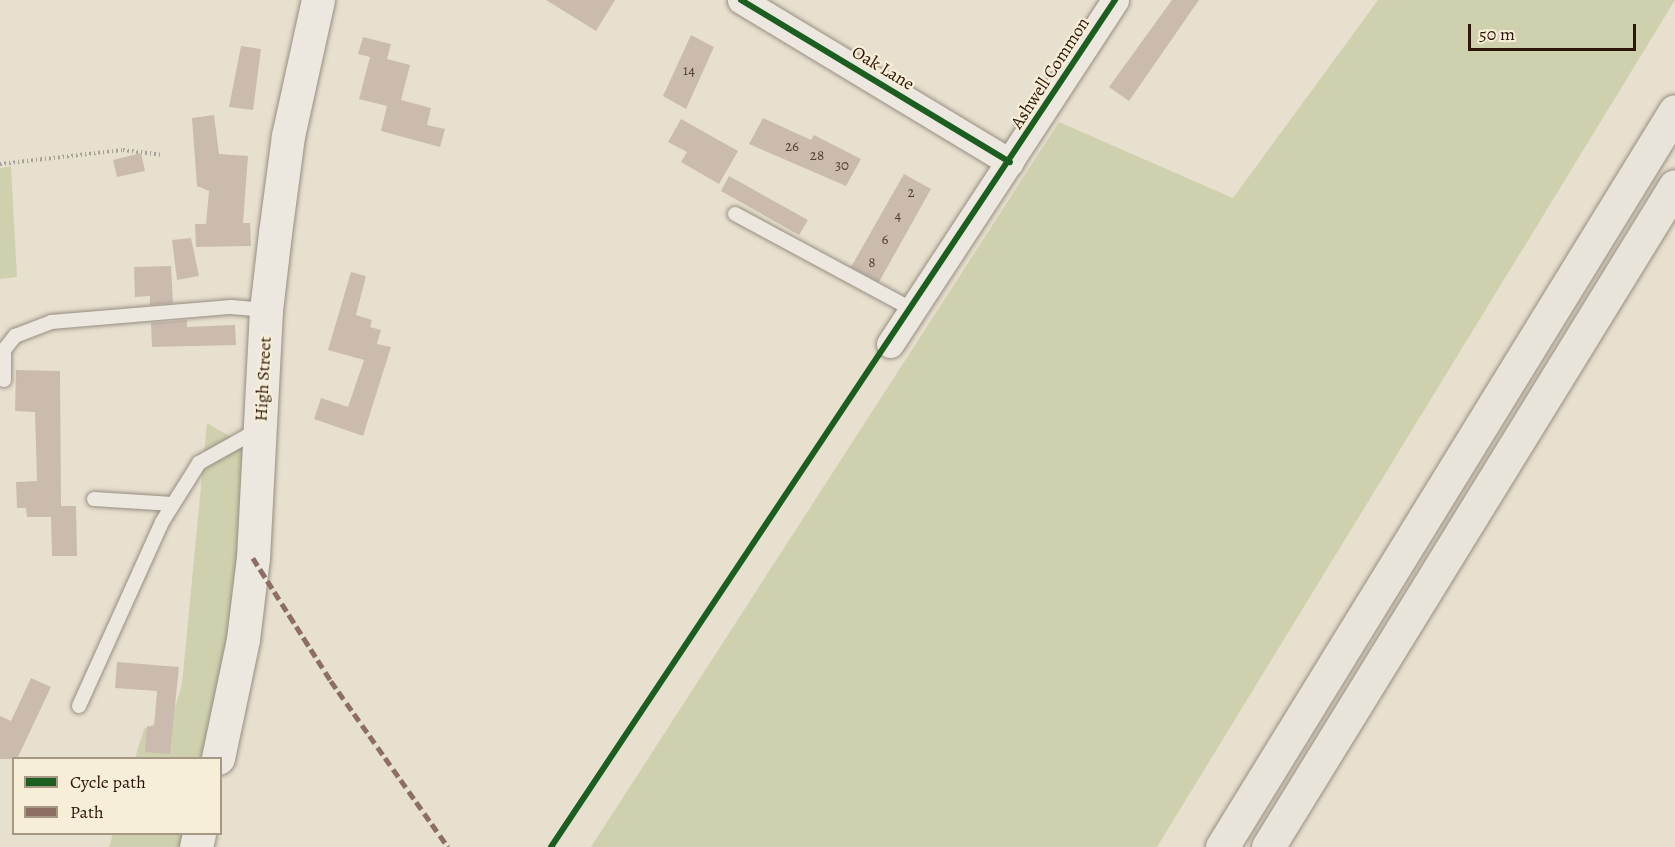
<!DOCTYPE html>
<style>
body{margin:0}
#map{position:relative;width:1675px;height:847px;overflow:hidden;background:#e8e0ce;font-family:Alegreya,serif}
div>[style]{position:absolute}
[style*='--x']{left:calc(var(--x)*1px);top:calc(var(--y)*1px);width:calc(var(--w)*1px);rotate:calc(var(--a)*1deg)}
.green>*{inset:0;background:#cfd1ae}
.building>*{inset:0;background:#cbbbaf}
.path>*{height:4px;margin-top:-2px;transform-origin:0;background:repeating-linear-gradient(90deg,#a7a299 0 1.5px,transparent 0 4.5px)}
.roads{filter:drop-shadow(0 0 2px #968e82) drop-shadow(0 0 2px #968e82)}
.service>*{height:14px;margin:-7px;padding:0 7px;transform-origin:7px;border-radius:7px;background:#ece8df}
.minor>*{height:27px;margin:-13.5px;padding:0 13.5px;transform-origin:13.5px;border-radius:13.5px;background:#ece8df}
.secondary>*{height:33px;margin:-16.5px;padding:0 16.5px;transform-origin:16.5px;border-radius:16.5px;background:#ece8df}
.motorway>*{height:33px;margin:-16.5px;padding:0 16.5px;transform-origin:16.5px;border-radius:16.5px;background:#e9e4da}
.quiet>*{height:4.5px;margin-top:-2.25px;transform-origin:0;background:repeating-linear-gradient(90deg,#8d6e63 0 9px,transparent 0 13.5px)}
.cycleway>*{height:6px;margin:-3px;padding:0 3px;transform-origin:3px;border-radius:3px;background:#1b5e20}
span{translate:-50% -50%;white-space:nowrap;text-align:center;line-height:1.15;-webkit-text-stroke:4.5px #f7eed8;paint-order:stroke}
.number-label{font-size:15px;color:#554032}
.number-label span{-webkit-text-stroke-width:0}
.street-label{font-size:18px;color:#2e1708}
.legend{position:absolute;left:12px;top:757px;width:210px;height:78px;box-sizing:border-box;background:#f7eed8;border:2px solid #a79885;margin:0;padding:8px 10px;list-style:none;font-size:18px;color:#2e1708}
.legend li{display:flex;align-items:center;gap:12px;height:30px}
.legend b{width:30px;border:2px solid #a79885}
.scale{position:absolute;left:1468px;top:24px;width:168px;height:27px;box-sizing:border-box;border:3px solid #2e1708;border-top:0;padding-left:8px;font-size:18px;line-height:21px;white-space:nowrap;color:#2e1708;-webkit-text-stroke:4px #f7eed8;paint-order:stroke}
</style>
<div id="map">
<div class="green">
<i style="clip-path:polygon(1378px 0,1675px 0,1157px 847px,591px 847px,1059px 122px,1233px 198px)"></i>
<i style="clip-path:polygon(11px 166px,17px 277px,0 279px,0 168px)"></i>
<i style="clip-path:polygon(207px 423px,245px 445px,251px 510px,211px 758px,135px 758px,144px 729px,173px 714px,182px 684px)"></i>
<i style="clip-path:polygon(113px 834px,191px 834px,188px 847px,109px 847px)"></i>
</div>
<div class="building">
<i style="clip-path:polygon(546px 0,615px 0,596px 31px)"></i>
<i style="clip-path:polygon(1172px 0,1199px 0,1129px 101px,1109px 87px)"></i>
<i style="clip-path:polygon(691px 35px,714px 47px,686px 109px,663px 96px)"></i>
<i style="clip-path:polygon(363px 37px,391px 44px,387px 59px,410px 65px,401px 100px,431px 108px,427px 125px,445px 129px,440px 147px,381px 131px,387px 106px,359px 99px,370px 57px,358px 54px)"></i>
<i style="clip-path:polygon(241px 46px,261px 49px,253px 110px,229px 107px)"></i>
<i style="clip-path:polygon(214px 115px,219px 154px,248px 156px,243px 223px,250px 223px,251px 246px,196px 247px,195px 224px,206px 224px,209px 191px,197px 186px,192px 118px)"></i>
<i style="clip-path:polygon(763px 118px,811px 140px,814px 135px,861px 159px,846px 186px,749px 144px)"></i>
<i style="clip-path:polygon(681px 119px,738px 151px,719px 184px,681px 162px,687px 152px,668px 142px)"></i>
<i style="clip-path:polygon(141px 153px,145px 171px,117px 177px,113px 160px)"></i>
<i style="clip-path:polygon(904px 174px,931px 189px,879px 282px,851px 267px)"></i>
<i style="clip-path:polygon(729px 176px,808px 220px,799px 235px,721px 191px)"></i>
<i style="clip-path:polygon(191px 238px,199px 276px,177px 280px,172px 240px)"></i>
<i style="clip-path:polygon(171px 266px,173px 303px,150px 305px,150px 296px,135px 297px,134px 267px)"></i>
<i style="clip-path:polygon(351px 272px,366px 276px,356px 315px,372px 320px,370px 327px,381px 330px,377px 344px,391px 347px,363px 436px,314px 419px,321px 398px,348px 407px,364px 360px,328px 350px)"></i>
<i style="clip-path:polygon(187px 320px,187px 327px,235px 325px,236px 345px,152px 347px,151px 323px)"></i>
<i style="clip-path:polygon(16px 370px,60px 371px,61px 506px,76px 506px,77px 556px,52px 556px,51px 517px,27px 517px,26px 508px,17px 508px,16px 482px,37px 481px,35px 412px,15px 411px)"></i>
<i style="clip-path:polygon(117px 662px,179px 667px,170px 754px,145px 752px,147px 726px,154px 727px,157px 691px,115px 688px)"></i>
<i style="clip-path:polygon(31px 678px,51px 687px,17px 759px,0 759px,0 716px,11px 721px)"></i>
</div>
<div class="path">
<i style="--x:0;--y:164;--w:124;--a:-6.5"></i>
<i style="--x:123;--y:150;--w:39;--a:7"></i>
</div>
<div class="roads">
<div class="service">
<i style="--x:735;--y:214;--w:202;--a:28.3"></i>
<i style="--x:4;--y:380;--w:30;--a:-90"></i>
<i style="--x:4;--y:350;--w:18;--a:-52"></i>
<i style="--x:15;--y:336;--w:39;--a:-21"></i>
<i style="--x:51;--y:322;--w:181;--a:-4.8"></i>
<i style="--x:231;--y:307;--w:35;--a:5"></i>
<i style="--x:94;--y:499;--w:79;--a:3.6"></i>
<i style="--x:79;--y:706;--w:202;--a:-65.7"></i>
<i style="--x:162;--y:522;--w:70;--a:-57.9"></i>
<i style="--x:199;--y:463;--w:68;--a:-29.2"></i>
</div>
<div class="minor">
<i style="--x:741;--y:0;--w:314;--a:31.1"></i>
<i style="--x:890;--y:344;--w:411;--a:-56.8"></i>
</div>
<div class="secondary">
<i style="--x:218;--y:758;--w:122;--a:-78.1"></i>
<i style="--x:243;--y:639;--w:82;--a:-83"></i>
<i style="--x:253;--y:558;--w:248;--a:-87"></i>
<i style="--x:266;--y:310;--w:78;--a:-83.3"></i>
<i style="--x:275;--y:233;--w:98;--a:-82.4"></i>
<i style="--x:288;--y:136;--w:139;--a:-77.6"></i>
<i style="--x:196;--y:847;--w:13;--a:-77"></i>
</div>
<div class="motorway">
<i style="--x:1222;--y:847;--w:864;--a:-58.39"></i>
<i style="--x:1268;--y:847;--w:776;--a:-58.38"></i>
</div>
</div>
<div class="quiet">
<i style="--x:253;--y:558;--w:146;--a:57.6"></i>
<i style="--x:331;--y:681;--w:203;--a:54.8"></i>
</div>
<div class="cycleway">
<i style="--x:741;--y:0;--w:314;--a:31.1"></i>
<i style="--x:551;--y:847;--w:1018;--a:-56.34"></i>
</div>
<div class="number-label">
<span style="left:689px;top:71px">14</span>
<span style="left:792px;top:147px">26</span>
<span style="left:817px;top:156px">28</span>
<span style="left:842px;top:166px">30</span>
<span style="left:911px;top:193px">2</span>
<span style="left:898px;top:216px">4</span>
<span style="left:885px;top:240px">6</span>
<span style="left:872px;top:263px">8</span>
</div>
<div class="street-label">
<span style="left:883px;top:68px;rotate:31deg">Oak Lane</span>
<span style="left:1050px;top:73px;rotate:-57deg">Ashwell Common</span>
<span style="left:263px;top:379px;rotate:-87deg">High Street</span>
</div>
<ul class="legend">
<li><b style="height:8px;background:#1b5e20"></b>Cycle path</li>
<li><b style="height:8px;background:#8d6e63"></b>Path</li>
</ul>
<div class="scale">50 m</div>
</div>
